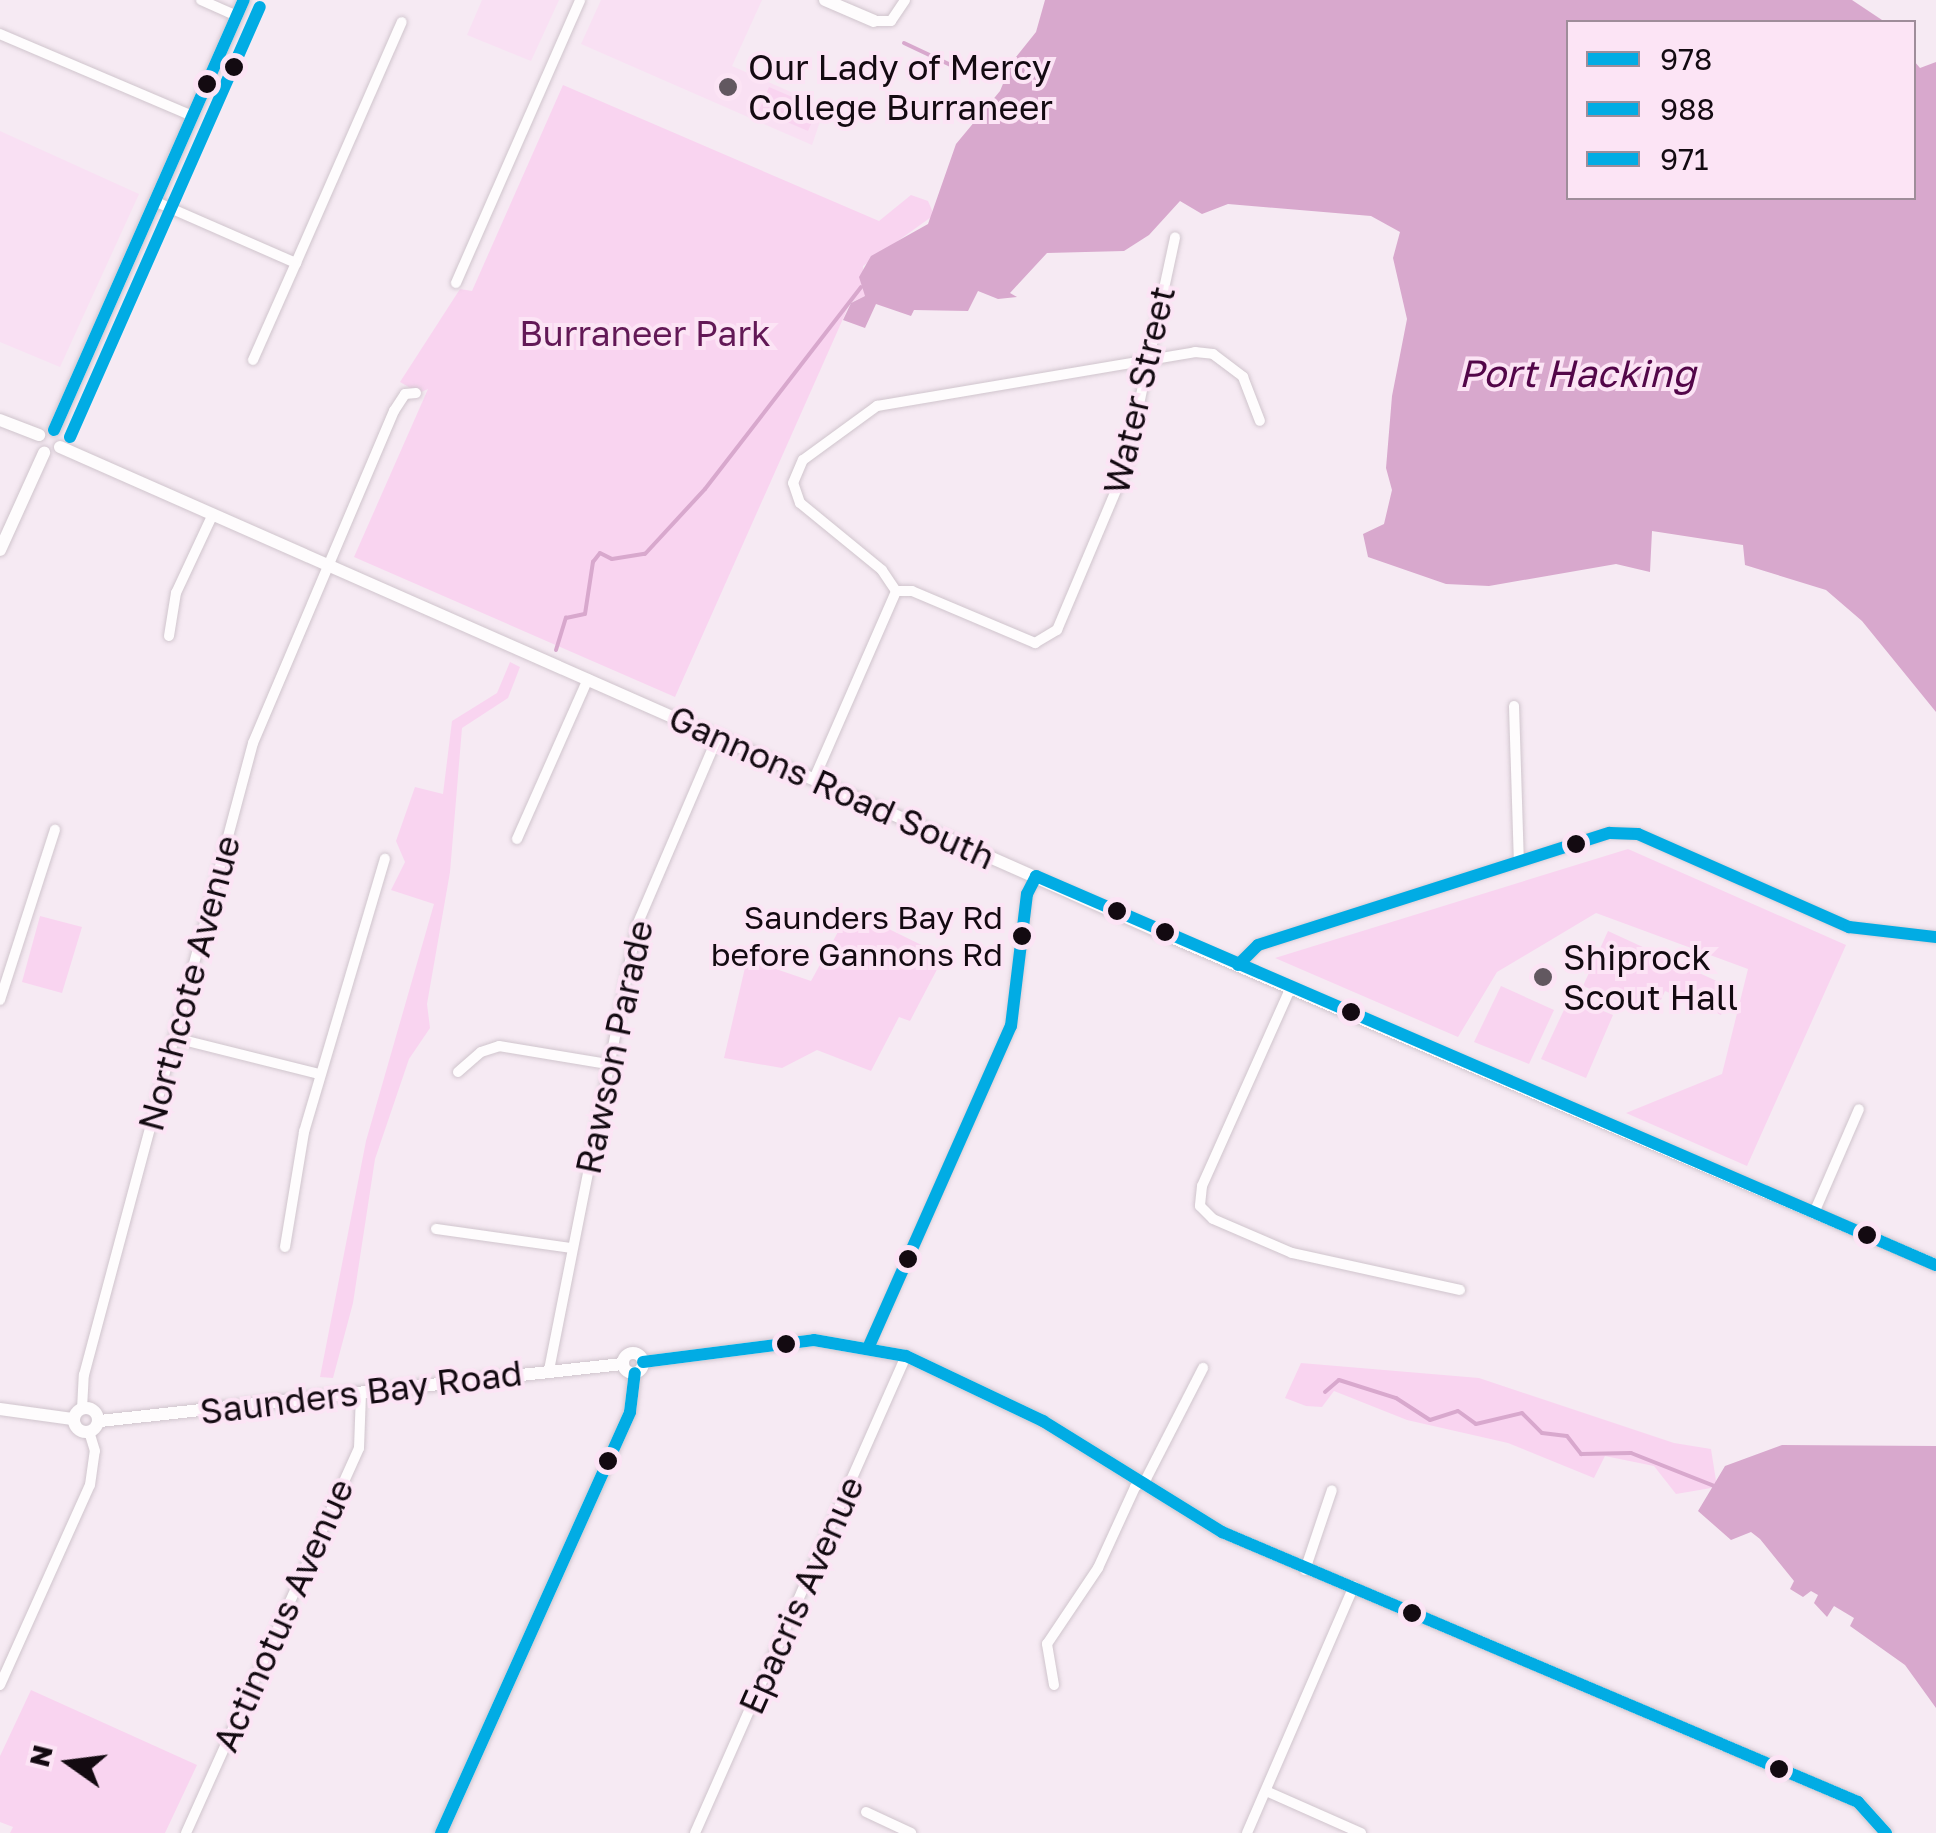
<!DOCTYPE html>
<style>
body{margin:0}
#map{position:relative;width:1936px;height:1833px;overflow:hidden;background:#f6eaf3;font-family:"Golos Text",sans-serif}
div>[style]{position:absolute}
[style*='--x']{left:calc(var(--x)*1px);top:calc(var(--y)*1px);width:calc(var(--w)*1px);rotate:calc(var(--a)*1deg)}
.built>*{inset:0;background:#f9e0f3}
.green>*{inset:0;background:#f9d4f0}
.water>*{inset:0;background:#d8a8cd}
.stream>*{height:4px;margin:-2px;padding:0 2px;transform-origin:2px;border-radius:2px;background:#d8a8cd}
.roads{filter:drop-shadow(0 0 2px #d0c5cd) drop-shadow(0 0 2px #d0c5cd)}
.minor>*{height:10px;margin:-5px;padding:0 5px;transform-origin:5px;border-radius:5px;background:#fefcfd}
.tertiary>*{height:12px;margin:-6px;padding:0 6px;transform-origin:6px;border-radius:6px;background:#fefcfd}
.tertiary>.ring{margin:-6px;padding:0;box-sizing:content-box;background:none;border:12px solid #fefcfd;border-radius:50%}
.bus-1>*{height:12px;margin:-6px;padding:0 6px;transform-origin:6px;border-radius:6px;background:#01ace4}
.bus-2>*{height:12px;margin:-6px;padding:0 6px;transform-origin:6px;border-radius:6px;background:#01ace4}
.bus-3>*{height:12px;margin:-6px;padding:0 6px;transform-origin:6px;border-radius:6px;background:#01ace4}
.dots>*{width:28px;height:28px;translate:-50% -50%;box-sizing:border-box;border:5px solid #fce4f5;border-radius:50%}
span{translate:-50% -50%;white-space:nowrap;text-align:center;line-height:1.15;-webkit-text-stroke:8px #fce4f5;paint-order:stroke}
.bus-label{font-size:32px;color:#130a11}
.right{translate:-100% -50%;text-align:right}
.poi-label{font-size:35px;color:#130a11}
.left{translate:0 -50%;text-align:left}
.park-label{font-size:35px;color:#621856}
.street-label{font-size:35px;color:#130a11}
.water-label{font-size:38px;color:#530649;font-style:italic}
.legend{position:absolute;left:1566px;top:20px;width:350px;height:180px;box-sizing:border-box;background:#fce4f5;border:2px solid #9f8d9a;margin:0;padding:12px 18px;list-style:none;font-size:30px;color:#130a11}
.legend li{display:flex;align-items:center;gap:20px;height:50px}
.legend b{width:50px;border:2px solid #9f8d9a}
.north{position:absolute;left:20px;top:1713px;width:100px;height:100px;-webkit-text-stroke:8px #fce4f5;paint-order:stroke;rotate:284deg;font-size:28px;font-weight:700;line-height:40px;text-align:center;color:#130a11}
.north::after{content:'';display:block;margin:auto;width:35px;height:45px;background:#130a11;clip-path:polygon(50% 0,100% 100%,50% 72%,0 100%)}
</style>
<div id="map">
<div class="built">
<i style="clip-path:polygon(482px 0,559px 0,531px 61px,467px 35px)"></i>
<i style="clip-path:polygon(601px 0,762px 0,732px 66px,825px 107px,812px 145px,581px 44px)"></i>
<i style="clip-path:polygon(0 131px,139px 194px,60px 367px,0 342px)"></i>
</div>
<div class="green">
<i style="clip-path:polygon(563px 85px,879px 221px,911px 195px,928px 201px,934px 215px,863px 266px,865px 296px,850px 303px,675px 697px,354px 557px,428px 389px,419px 393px,400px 382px,460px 289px,472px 291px)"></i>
<i style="clip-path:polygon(769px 87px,818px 108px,808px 131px,759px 110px)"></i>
<i style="clip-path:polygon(510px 662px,520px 667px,508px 698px,462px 728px,450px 872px,427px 1004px,430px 1028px,409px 1059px,375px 1159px,353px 1303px,333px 1378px,320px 1377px,366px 1141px,434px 904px,391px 890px,405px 862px,396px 841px,415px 787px,443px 794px,452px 721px,497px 693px)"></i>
<i style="clip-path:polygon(1628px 849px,1846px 945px,1747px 1166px,1626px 1113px,1722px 1074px,1748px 969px,1596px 913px,1497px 972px,1458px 1037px,1275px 958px)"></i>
<i style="clip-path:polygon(850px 910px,944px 956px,910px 1021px,899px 1017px,871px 1071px,817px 1050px,782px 1068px,724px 1058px,747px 959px,811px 981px)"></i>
<i style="clip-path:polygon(40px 916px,82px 927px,62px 993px,22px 982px)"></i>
<i style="clip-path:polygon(1608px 931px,1734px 989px,1721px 1015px,1665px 991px,1661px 1000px,1647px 993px,1640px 1010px,1583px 986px)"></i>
<i style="clip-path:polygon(1501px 986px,1554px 1010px,1529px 1064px,1474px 1042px)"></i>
<i style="clip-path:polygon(1570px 997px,1613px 1015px,1586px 1078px,1541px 1059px)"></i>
<i style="clip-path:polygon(1301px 1363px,1479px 1378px,1674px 1443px,1711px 1449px,1717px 1487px,1676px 1494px,1654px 1466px,1605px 1456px,1594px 1478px,1508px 1443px,1407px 1420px,1334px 1391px,1322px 1407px,1306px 1406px,1285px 1398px)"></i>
<i style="clip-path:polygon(31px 1690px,197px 1765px,165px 1833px,10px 1833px,13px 1827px,0 1822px,0 1756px)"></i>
</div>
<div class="water">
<i style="clip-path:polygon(1045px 0,1852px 0,1885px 22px,1568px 22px,1568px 198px,1914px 198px,1914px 61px,1920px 68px,1936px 62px,1936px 712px,1862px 621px,1826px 590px,1745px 565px,1743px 545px,1652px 531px,1650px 572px,1616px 564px,1489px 586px,1446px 584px,1368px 557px,1363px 534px,1384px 524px,1392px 490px,1386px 468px,1392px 396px,1407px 319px,1393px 258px,1400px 232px,1371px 216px,1228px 204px,1202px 214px,1180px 201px,1149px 235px,1124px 251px,1047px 253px,1010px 293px,1017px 297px,998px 299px,978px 291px,968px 311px,914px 310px,911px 316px,876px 304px,865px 328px,843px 320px,851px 303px,865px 296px,859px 277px,871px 256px,928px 224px,956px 144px,1000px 91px,1012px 62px,1036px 32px)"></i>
<i style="clip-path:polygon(1782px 1445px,1936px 1446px,1936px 1708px,1905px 1665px,1850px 1626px,1854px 1618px,1834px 1606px,1827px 1617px,1814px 1603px,1818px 1595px,1811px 1591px,1803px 1597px,1790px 1589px,1794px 1581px,1760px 1539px,1751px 1532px,1731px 1540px,1698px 1511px,1725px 1466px)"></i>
</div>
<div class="stream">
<i style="--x:904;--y:43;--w:73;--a:25.2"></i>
<i style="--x:556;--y:650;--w:34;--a:-73"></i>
<i style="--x:566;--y:618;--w:19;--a:-12"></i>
<i style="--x:585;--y:614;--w:53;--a:-81.3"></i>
<i style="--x:593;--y:562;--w:11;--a:-52"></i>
<i style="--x:600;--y:553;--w:13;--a:27"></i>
<i style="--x:612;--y:559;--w:33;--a:-9"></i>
<i style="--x:645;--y:554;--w:88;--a:-47.3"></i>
<i style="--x:705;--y:489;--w:255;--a:-52.3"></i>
<i style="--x:1325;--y:1392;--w:18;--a:-41"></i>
<i style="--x:1339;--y:1380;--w:60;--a:17.5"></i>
<i style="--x:1396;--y:1398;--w:40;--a:32.9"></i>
<i style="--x:1430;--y:1420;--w:29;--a:-18"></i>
<i style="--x:1458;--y:1411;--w:22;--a:36"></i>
<i style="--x:1476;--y:1424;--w:47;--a:-13.4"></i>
<i style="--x:1522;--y:1413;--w:28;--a:45"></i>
<i style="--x:1542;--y:1433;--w:25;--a:7"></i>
<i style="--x:1567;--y:1436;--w:23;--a:52"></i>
<i style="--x:1581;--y:1454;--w:50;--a:-1.1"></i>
<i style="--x:1631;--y:1453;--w:92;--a:21.6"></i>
</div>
<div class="roads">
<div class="minor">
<i style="--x:201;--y:0;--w:39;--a:24"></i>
<i style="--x:874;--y:21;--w:17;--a:0"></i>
<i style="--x:891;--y:21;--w:25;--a:-56"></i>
<i style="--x:0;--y:34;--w:209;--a:23.1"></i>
<i style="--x:154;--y:201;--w:155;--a:23.6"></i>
<i style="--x:296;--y:263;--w:263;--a:-66.3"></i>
<i style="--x:456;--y:283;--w:309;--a:-66.3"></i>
<i style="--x:253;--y:360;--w:106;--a:-66.1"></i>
<i style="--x:896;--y:591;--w:25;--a:-124"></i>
<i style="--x:882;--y:570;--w:106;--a:-140.7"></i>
<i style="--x:800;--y:503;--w:21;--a:-109"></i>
<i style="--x:793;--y:483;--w:25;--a:-67"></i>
<i style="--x:803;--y:460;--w:92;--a:-36.1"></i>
<i style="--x:877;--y:406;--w:323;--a:-9.6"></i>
<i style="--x:1195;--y:352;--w:18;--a:6"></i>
<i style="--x:1213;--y:354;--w:38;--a:37"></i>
<i style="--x:1243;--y:377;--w:47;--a:68.9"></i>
<i style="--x:169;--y:636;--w:44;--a:-80.8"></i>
<i style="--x:176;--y:593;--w:87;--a:-64.9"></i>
<i style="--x:1514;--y:706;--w:156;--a:88.2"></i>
<i style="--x:814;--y:779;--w:205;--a:-66.4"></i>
<i style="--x:896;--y:591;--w:16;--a:0"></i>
<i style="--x:912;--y:591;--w:134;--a:22.9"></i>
<i style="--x:1035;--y:643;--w:26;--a:-31"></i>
<i style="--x:1057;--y:630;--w:175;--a:-67.1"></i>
<i style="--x:1125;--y:469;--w:237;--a:-77.8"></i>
<i style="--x:517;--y:839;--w:175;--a:-66.1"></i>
<i style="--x:1238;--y:965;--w:28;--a:-45"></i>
<i style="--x:1258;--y:945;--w:369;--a:-17.7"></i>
<i style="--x:1610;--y:833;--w:28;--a:2"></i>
<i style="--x:1638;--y:834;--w:231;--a:23.8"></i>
<i style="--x:1849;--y:927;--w:88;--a:6.6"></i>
<i style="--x:1291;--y:987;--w:218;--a:114.1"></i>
<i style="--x:1202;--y:1186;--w:20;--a:96"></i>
<i style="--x:1200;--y:1206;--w:18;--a:45"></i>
<i style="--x:1213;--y:1219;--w:86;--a:23.3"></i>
<i style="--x:1292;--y:1253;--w:172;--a:12.4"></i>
<i style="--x:0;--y:1000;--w:179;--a:-72.1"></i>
<i style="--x:175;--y:1038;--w:148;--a:14"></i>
<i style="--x:458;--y:1072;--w:30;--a:-41"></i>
<i style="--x:481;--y:1052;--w:19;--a:-18"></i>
<i style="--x:499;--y:1046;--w:110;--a:9.4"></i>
<i style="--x:1814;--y:1213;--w:113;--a:-66.6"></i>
<i style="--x:436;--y:1229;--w:136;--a:8"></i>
<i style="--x:285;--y:1247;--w:117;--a:-80.6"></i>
<i style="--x:304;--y:1132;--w:285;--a:-73.5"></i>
<i style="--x:869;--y:1346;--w:350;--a:-66.1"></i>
<i style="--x:1011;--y:1026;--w:133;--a:-83.1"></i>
<i style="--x:1027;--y:894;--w:20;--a:-63"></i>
<i style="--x:549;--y:1370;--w:454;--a:-78.8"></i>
<i style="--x:637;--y:925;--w:206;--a:-66.8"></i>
<i style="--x:82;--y:1409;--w:34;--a:-87"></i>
<i style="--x:84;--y:1375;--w:654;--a:-75.03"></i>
<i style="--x:253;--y:743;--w:361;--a:-67"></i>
<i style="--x:394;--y:411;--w:20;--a:-57"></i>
<i style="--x:405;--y:394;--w:11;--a:-5"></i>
<i style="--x:1305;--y:1570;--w:84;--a:-71.4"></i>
<i style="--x:0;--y:1685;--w:219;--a:-65.8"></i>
<i style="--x:90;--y:1485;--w:34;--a:-82"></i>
<i style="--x:95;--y:1451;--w:21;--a:-107"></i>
<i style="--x:1054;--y:1685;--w:42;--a:-99.7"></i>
<i style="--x:1047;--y:1644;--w:92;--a:-56.1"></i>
<i style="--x:1098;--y:1568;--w:89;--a:-65.4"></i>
<i style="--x:1135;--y:1487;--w:14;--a:-36"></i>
<i style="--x:1146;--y:1479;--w:125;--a:-62.8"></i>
<i style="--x:1266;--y:1791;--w:104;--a:23.9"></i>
<i style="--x:866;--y:1812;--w:50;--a:25"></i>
<i style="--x:186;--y:1833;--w:422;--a:-65.8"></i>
<i style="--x:359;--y:1448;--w:55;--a:-87.9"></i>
<i style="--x:695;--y:1833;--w:522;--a:-66.14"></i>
<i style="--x:1247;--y:1833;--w:269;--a:-66.6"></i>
</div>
<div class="tertiary">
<i style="--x:825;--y:0;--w:53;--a:23.2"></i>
<i style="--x:0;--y:420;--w:42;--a:21"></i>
<i style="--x:54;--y:430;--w:470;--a:-66.2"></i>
<i style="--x:60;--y:447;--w:1207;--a:23.8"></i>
<i style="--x:1164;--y:934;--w:840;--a:23.21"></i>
<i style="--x:0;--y:550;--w:107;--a:-65.6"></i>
<i class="ring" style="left:623px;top:1353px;width:8px;height:8px"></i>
<i style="--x:643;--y:1362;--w:172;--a:-7.3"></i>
<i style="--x:814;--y:1340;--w:93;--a:9.9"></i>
<i style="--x:906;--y:1356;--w:152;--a:25.4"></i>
<i style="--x:1043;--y:1421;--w:211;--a:31.8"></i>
<i style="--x:1222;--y:1532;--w:691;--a:23"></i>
<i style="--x:1858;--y:1802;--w:42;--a:47.9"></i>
<i class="ring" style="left:74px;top:1408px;width:12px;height:12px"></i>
<i style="--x:0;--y:1409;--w:73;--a:7.9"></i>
<i style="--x:100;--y:1421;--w:525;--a:-6.23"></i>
<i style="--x:441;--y:1833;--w:461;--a:-65.8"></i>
<i style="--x:630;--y:1412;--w:39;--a:-83"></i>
</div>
</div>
<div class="bus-1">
<i style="--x:1238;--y:965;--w:28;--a:-45"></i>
<i style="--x:1258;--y:945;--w:369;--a:-17.7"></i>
<i style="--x:1610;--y:833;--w:28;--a:2"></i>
<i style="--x:1638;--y:834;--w:231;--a:23.8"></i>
<i style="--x:1849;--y:927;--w:88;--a:6.6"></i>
<i style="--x:869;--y:1346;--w:350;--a:-66.1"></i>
<i style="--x:1011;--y:1026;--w:133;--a:-83.1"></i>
<i style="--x:1027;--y:894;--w:20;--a:-63"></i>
<i style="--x:1036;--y:876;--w:980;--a:23.38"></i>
<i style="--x:643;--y:1362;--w:172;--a:-7.3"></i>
<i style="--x:814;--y:1340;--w:93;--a:9.9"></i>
<i style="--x:906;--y:1356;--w:152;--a:25.4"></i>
<i style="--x:1043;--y:1421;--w:211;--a:31.8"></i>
<i style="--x:1222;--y:1532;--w:691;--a:23"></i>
<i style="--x:1858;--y:1802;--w:42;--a:47.9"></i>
<i style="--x:441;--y:1833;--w:461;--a:-65.8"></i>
<i style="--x:630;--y:1412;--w:39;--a:-83"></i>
</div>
<div class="bus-2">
<i style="--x:54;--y:430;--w:470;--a:-66.2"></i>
</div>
<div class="bus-3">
<i style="--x:70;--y:437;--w:470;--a:-66.2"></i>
</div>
<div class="dots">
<i style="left:234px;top:67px;background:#130a11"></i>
<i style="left:207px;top:84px;background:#130a11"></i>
<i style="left:728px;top:87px;background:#625860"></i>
<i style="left:1576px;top:844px;background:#130a11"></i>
<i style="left:1117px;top:911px;background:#130a11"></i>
<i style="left:1165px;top:932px;background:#130a11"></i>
<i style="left:1022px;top:936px;background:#130a11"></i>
<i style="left:1543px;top:977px;background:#625860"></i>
<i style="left:1351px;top:1012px;background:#130a11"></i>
<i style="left:1867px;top:1235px;background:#130a11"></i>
<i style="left:908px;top:1259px;background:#130a11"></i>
<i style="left:786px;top:1344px;background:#130a11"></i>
<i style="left:608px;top:1461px;background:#130a11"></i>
<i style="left:1412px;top:1613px;background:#130a11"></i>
<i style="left:1779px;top:1769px;background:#130a11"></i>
</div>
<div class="bus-label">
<span class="right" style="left:1003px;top:936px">Saunders Bay Rd<br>before Gannons Rd</span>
</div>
<div class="poi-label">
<span class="left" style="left:748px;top:87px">Our Lady of Mercy<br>College Burraneer</span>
<span class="left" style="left:1563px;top:977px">Shiprock<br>Scout Hall</span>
</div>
<div class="park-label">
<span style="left:645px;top:333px">Burraneer Park</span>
</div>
<div class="street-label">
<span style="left:1139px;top:390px;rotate:-77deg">Water Street</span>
<span style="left:832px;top:787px;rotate:24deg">Gannons Road South</span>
<span style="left:189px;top:983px;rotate:-75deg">Northcote Avenue</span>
<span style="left:614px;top:1047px;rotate:-78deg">Rawson Parade</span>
<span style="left:361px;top:1392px;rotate:-7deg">Saunders Bay Road</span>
<span style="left:801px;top:1595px;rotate:-66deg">Epacris Avenue</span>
<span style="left:283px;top:1615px;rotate:-66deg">Actinotus Avenue</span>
</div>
<div class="water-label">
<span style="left:1577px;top:373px">Port Hacking</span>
</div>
<ul class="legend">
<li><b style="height:12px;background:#01ace4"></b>978</li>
<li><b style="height:12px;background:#01ace4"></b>988</li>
<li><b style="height:12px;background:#01ace4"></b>971</li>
</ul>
<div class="north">N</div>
</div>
